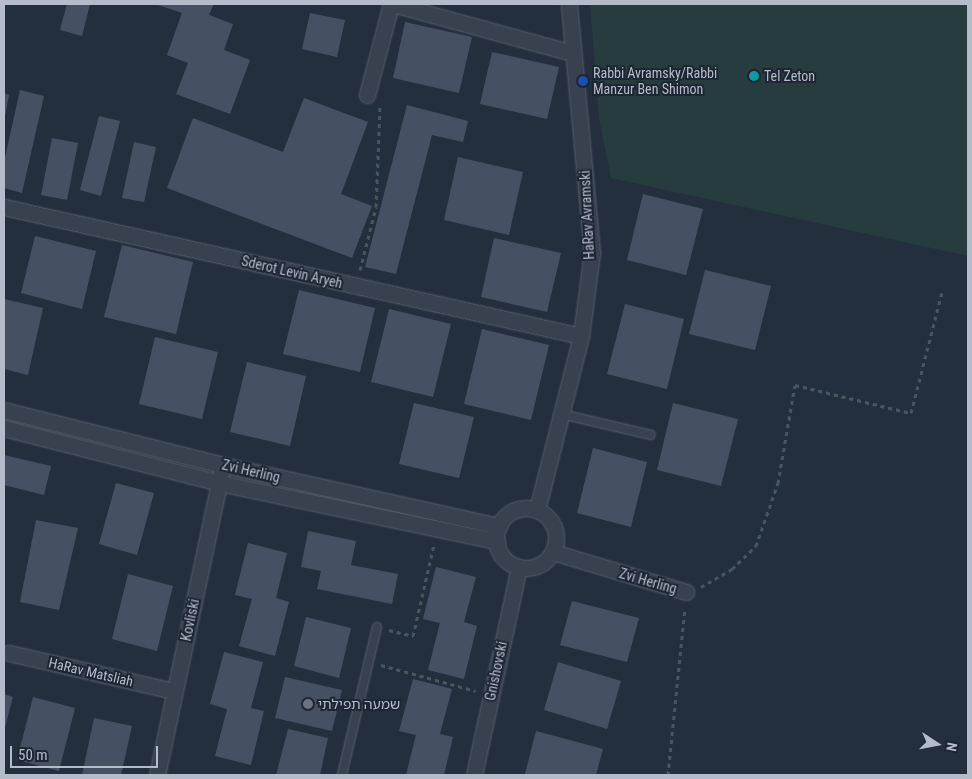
<!DOCTYPE html>
<meta charset="utf-8">
<style>
body{margin:0}
#map{position:relative;width:972px;height:779px;overflow:hidden;background:#242f3e;font-family:"Roboto Condensed","Noto Sans Hebrew",sans-serif}
div>[style]{position:absolute}
[style*='--x']{left:calc(var(--x)*1px);top:calc(var(--y)*1px);width:calc(var(--w)*1px);rotate:calc(var(--a)*1deg)}
.green>*{inset:0;background:#263c3f}
.building>*{inset:0;background:#455162}
.path>*{height:3px;margin-top:-1.5px;transform-origin:0;background:repeating-linear-gradient(90deg,#44595c 0 4px,transparent 0 8px)}
.roads{filter:drop-shadow(0 0 1px #565f6c) drop-shadow(0 0 1px #565f6c)}
.service>*{height:8px;margin:-4px;padding:0 4px;transform-origin:4px;border-radius:4px;background:#38414e}
.minor>*{height:15px;margin:-7.5px;padding:0 7.5px;transform-origin:7.5px;border-radius:7.5px;background:#38414e}
.minor>.ring{margin:-7.5px;padding:0;box-sizing:content-box;background:none;border:15px solid #38414e;border-radius:50%}
.dots>*{width:14px;height:14px;translate:-50% -50%;box-sizing:border-box;border:2px solid #1d2633;border-radius:50%}
span{translate:-50% -50%;white-space:nowrap;text-align:center;line-height:1.15;-webkit-text-stroke:4px #1d2633;paint-order:stroke}
.poi-label{font-size:14px;color:#b4bcc9}
.left{translate:0 -50%;text-align:left}
.street-label{font-size:14px;color:#b4bcc9}
.frame{position:absolute;inset:0;border:5px solid #b4bcc9;pointer-events:none}
.north{position:absolute;left:912px;top:719px;width:50px;height:50px;-webkit-text-stroke:4px #1d2633;paint-order:stroke;rotate:101deg;font-size:14px;font-weight:700;line-height:20px;text-align:center;color:#b4bcc9}
.north::after{content:'';display:block;margin:auto;width:18px;height:22px;background:#b4bcc9;clip-path:polygon(50% 0,100% 100%,50% 72%,0 100%)}
.scale{position:absolute;left:10px;top:746px;width:148px;height:22px;box-sizing:border-box;border:2px solid #b4bcc9;border-top:0;padding-left:6px;font-size:15px;line-height:18px;white-space:nowrap;color:#b4bcc9;-webkit-text-stroke:4px #1d2633;paint-order:stroke}
</style>
<div id="map">
<div class="green">
<i style="clip-path:polygon(590px 4px,968px 4px,968px 256px,611px 178px,599px 119px)"></i>
</div>
<div class="building">
<i style="clip-path:polygon(67px 4px,90px 4px,82px 36px,60px 30px)"></i>
<i style="clip-path:polygon(155px 4px,214px 4px,209px 15px,233px 24px,224px 50px,250px 60px,230px 114px,176px 94px,188px 63px,167px 55px,182px 13px)"></i>
<i style="clip-path:polygon(310px 13px,345px 20px,337px 57px,302px 49px)"></i>
<i style="clip-path:polygon(405px 22px,472px 37px,459px 93px,393px 78px)"></i>
<i style="clip-path:polygon(492px 52px,559px 67px,547px 119px,480px 104px)"></i>
<i style="clip-path:polygon(20px 90px,44px 96px,22px 193px,4px 188px,4px 162px)"></i>
<i style="clip-path:polygon(4px 93px,9px 95px,5px 116px,4px 116px)"></i>
<i style="clip-path:polygon(304px 98px,368px 122px,341px 194px,372px 206px,352px 258px,167px 188px,193px 118px,283px 152px)"></i>
<i style="clip-path:polygon(407px 105px,468px 121px,463px 142px,432px 135px,396px 274px,365px 267px)"></i>
<i style="clip-path:polygon(99px 116px,120px 121px,101px 196px,80px 190px)"></i>
<i style="clip-path:polygon(52px 138px,78px 143px,67px 200px,41px 195px)"></i>
<i style="clip-path:polygon(134px 142px,156px 147px,144px 202px,122px 198px)"></i>
<i style="clip-path:polygon(458px 157px,523px 172px,509px 235px,444px 220px)"></i>
<i style="clip-path:polygon(643px 194px,703px 209px,686px 275px,627px 260px)"></i>
<i style="clip-path:polygon(35px 236px,96px 251px,82px 309px,21px 293px)"></i>
<i style="clip-path:polygon(494px 238px,561px 253px,547px 312px,481px 297px)"></i>
<i style="clip-path:polygon(122px 245px,193px 262px,176px 334px,104px 317px)"></i>
<i style="clip-path:polygon(705px 270px,771px 286px,755px 350px,689px 334px)"></i>
<i style="clip-path:polygon(299px 290px,375px 308px,360px 372px,283px 354px)"></i>
<i style="clip-path:polygon(4px 299px,43px 308px,28px 375px,4px 369px)"></i>
<i style="clip-path:polygon(625px 304px,684px 319px,667px 389px,607px 374px)"></i>
<i style="clip-path:polygon(389px 309px,451px 324px,433px 397px,371px 382px)"></i>
<i style="clip-path:polygon(482px 329px,549px 345px,531px 420px,464px 404px)"></i>
<i style="clip-path:polygon(155px 337px,218px 352px,202px 419px,139px 404px)"></i>
<i style="clip-path:polygon(247px 362px,306px 376px,290px 446px,230px 432px)"></i>
<i style="clip-path:polygon(414px 403px,474px 417px,459px 478px,399px 464px)"></i>
<i style="clip-path:polygon(673px 403px,738px 419px,721px 486px,657px 470px)"></i>
<i style="clip-path:polygon(593px 448px,647px 462px,631px 527px,577px 513px)"></i>
<i style="clip-path:polygon(4px 455px,51px 466px,44px 495px,4px 485px)"></i>
<i style="clip-path:polygon(116px 483px,154px 493px,137px 555px,99px 544px)"></i>
<i style="clip-path:polygon(36px 520px,78px 528px,59px 610px,20px 602px)"></i>
<i style="clip-path:polygon(308px 531px,356px 541px,351px 565px,398px 574px,392px 604px,317px 589px,321px 571px,301px 567px)"></i>
<i style="clip-path:polygon(248px 543px,287px 553px,276px 598px,289px 602px,275px 656px,239px 646px,252px 599px,235px 595px)"></i>
<i style="clip-path:polygon(436px 567px,476px 577px,464px 622px,477px 626px,464px 679px,428px 670px,440px 623px,423px 619px)"></i>
<i style="clip-path:polygon(128px 574px,173px 586px,157px 651px,112px 639px)"></i>
<i style="clip-path:polygon(572px 601px,639px 618px,627px 662px,560px 645px)"></i>
<i style="clip-path:polygon(306px 617px,351px 628px,339px 678px,294px 666px)"></i>
<i style="clip-path:polygon(224px 652px,263px 662px,251px 708px,264px 711px,251px 765px,215px 756px,227px 709px,210px 704px)"></i>
<i style="clip-path:polygon(558px 662px,621px 681px,607px 729px,544px 710px)"></i>
<i style="clip-path:polygon(285px 677px,342px 690px,332px 731px,275px 718px)"></i>
<i style="clip-path:polygon(413px 679px,452px 689px,440px 734px,453px 737px,444px 775px,406px 775px,416px 735px,399px 731px)"></i>
<i style="clip-path:polygon(4px 694px,13px 697px,4px 731px)"></i>
<i style="clip-path:polygon(33px 697px,75px 708px,59px 771px,17px 760px)"></i>
<i style="clip-path:polygon(94px 718px,132px 726px,121px 775px,82px 775px)"></i>
<i style="clip-path:polygon(288px 729px,328px 738px,320px 775px,276px 775px)"></i>
<i style="clip-path:polygon(536px 731px,603px 749px,596px 775px,525px 774px)"></i>
</div>
<div class="path">
<i style="--x:360;--y:270;--w:65;--a:-75.7"></i>
<i style="--x:376;--y:207;--w:100;--a:-87.7"></i>
<i style="--x:701;--y:587;--w:36;--a:-30"></i>
<i style="--x:732;--y:569;--w:33;--a:-44"></i>
<i style="--x:756;--y:546;--w:67;--a:-70.8"></i>
<i style="--x:778;--y:483;--w:99;--a:-80.2"></i>
<i style="--x:795;--y:385;--w:119;--a:13.6"></i>
<i style="--x:911;--y:413;--w:125;--a:-75.6"></i>
<i style="--x:389;--y:630;--w:25;--a:14"></i>
<i style="--x:413;--y:636;--w:94;--a:-77.1"></i>
<i style="--x:381;--y:665;--w:98;--a:15.3"></i>
<i style="--x:668;--y:775;--w:167;--a:-84.2"></i>
</div>
<div class="roads">
<div class="service">
<i style="--x:561;--y:414;--w:92;--a:13.1"></i>
<i style="--x:342;--y:775;--w:152;--a:-76.7"></i>
</div>
<div class="minor">
<i style="--x:393;--y:4;--w:186;--a:15.3"></i>
<i style="--x:367;--y:95;--w:94;--a:-75.2"></i>
<i style="--x:4;--y:207;--w:591;--a:12.6"></i>
<i style="--x:4;--y:410;--w:226;--a:14.1"></i>
<i style="--x:223;--y:465;--w:283;--a:12.5"></i>
<i style="--x:4;--y:428;--w:222;--a:14.3"></i>
<i style="--x:219;--y:483;--w:284;--a:11.8"></i>
<i class="ring" style="left:496px;top:508px;width:45px;height:45px"></i>
<i style="--x:537;--y:510;--w:179;--a:-75.8"></i>
<i style="--x:581;--y:336;--w:84;--a:-82.5"></i>
<i style="--x:592;--y:253;--w:250;--a:-95.3"></i>
<i style="--x:553;--y:552;--w:139;--a:16.7"></i>
<i style="--x:9;--y:653;--w:169;--a:13"></i>
<i style="--x:157;--y:775;--w:308;--a:-78"></i>
<i style="--x:474;--y:775;--w:213;--a:-77.8"></i>
</div>
</div>
<div class="dots">
<i style="left:754px;top:76px;background:#0f9aa8"></i>
<i style="left:583px;top:81px;background:#1a4fb4"></i>
<i style="left:308px;top:704px;background:#6b7280"></i>
</div>
<div class="poi-label">
<span class="left" style="left:593px;top:81px">Rabbi Avramsky/Rabbi<br>Manzur Ben Shimon</span>
<span class="left" style="left:764px;top:76px">Tel Zeton</span>
<span class="left" style="left:318px;top:704px">שמעה תפילתי</span>
</div>
<div class="street-label">
<span style="left:587px;top:215px;rotate:-93deg">HaRav Avramski</span>
<span style="left:292px;top:272px;rotate:13deg">Sderot Levin Aryeh</span>
<span style="left:251px;top:471px;rotate:13deg">Zvi Herling</span>
<span style="left:648px;top:581px;rotate:16deg">Zvi Herling</span>
<span style="left:190px;top:620px;rotate:-78deg">Kovliski</span>
<span style="left:496px;top:671px;rotate:-78deg">Gnishovski</span>
<span style="left:91px;top:672px;rotate:13deg">HaRav Matsliah</span>
</div>
<div class="frame"></div>
<div class="north">N</div>
<div class="scale">50 m</div>
</div>
